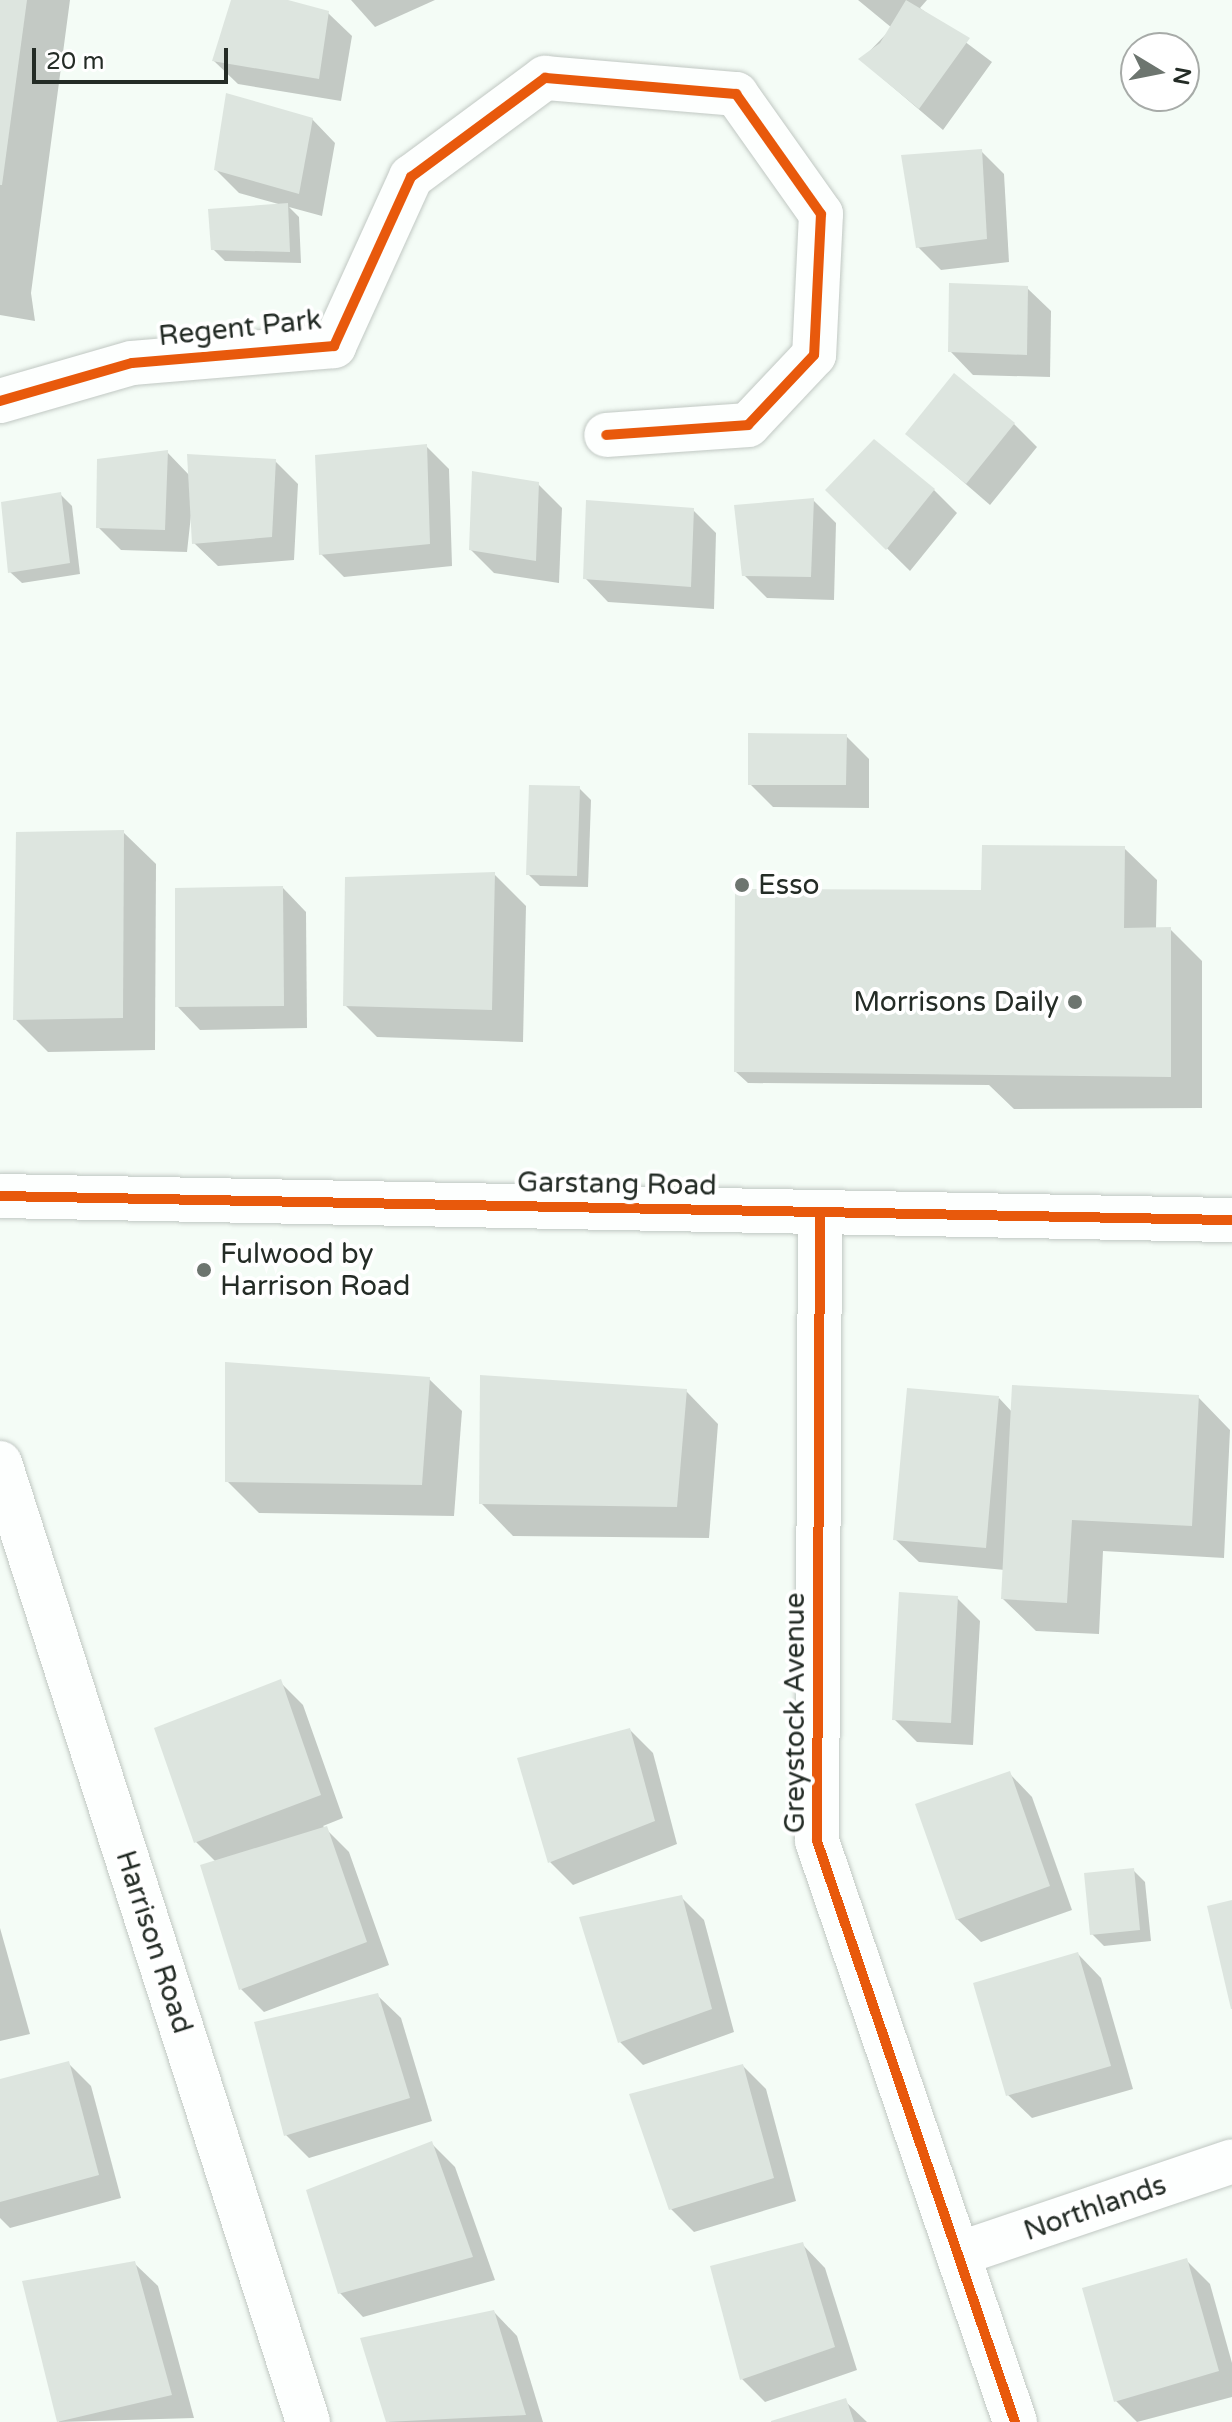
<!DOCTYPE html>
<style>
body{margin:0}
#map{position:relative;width:1232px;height:2422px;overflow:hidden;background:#f4fcf6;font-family:"Varela Round",sans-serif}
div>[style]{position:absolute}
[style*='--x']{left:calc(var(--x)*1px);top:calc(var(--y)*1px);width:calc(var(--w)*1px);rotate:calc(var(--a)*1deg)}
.shadow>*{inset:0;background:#0003}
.building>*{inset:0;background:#dde5df}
.roads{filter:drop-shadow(0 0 2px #c1c8c3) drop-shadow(0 0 2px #c1c8c3)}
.street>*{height:44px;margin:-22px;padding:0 22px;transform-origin:22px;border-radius:22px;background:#fdfffe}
.highway>*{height:44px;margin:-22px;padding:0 22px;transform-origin:22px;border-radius:22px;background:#fdfffe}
.cycleway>*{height:10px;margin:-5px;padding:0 5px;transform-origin:5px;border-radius:5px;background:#e8590c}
.dots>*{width:22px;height:22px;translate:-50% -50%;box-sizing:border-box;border:4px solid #fff;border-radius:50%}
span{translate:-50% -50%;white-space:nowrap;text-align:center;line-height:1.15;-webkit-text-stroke:8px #fff;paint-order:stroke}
.street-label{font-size:28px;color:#242c26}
.poi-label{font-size:28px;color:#242c26}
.left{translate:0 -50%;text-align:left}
.right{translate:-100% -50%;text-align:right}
.north{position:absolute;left:1120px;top:32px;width:80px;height:80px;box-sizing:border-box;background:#fff;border:2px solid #a7aba8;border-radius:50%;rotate:100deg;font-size:22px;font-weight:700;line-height:32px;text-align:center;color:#242c26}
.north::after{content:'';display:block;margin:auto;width:28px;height:36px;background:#6d756f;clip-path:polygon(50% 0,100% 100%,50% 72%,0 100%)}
.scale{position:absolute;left:32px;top:48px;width:196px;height:36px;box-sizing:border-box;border:4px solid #242c26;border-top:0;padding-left:10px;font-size:24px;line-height:28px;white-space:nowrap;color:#242c26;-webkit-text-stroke:6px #fff;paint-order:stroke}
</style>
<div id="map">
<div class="shadow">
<i style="clip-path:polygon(0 0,70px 0,31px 293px,35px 321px,0 315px)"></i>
<i style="clip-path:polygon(233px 0,281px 0,328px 13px,352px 36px,341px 101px,238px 84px,214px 61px)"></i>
<i style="clip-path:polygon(351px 0,435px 0,375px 27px)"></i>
<i style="clip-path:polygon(858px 0,927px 0,920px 8px,992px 62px,943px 130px,861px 60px,892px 28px)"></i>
<i style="clip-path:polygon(312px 119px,335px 143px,322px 216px,289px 207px,299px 217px,301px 263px,225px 261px,213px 249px,282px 205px,239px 193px,216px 170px)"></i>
<i style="clip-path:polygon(981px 151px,1004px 174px,1009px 262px,941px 270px,918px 247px)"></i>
<i style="clip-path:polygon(1027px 288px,1051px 311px,1050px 377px,973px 375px,950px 351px)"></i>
<i style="clip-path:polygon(1014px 424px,1037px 447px,990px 505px,908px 434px)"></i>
<i style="clip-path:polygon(426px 446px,449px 469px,452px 566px,344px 577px,321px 554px)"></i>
<i style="clip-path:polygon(167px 452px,190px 476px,275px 461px,298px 484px,294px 560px,218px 566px,194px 543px,192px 506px,187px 552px,121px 550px,98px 527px)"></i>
<i style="clip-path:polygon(538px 484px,562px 508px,559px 583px,494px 573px,471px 550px)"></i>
<i style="clip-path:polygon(828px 490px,934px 490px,957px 513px,910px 571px)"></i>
<i style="clip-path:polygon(60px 494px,72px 506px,80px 574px,22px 583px,10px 572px)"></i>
<i style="clip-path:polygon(813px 500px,836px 523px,834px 600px,767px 598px,744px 575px)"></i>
<i style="clip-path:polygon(693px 510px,716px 533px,714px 609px,608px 602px,585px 578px)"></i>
<i style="clip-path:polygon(846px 736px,869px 759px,869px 808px,773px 807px,750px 784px)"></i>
<i style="clip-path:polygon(579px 788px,591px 800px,588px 887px,540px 886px,528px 874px)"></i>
<i style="clip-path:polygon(123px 832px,156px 864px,155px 1050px,48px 1052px,15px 1019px)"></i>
<i style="clip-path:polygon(1124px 848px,1157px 880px,1156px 929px,1170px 929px,1202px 961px,1202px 1108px,1014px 1109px,989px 1085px,748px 1083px,736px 1072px,983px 892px)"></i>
<i style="clip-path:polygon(494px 874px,526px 906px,523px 1042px,377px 1037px,345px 1005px)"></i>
<i style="clip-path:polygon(283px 888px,306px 912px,307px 1028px,200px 1030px,177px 1006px)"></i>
<i style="clip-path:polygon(429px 1379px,462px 1411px,454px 1516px,259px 1513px,227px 1481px)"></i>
<i style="clip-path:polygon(686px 1391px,718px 1424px,709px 1538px,513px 1536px,481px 1503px)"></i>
<i style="clip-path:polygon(1198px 1397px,1230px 1430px,1224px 1558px,1103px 1551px,1099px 1634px,1036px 1631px,1003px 1599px,1005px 1570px,919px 1562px,895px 1539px,999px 1398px,1013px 1413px)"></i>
<i style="clip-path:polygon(957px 1598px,980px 1621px,973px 1745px,917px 1742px,894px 1719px)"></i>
<i style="clip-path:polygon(280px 1682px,303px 1705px,343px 1818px,323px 1826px,349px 1852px,389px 1965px,264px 2012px,241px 1989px,216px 1862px,196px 1842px,156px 1729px)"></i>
<i style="clip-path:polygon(630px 1730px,653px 1753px,677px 1844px,573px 1885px,550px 1862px)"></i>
<i style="clip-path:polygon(1009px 1773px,1032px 1797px,1072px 1910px,981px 1942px,957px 1919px)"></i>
<i style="clip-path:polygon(1133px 1870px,1145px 1882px,1151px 1941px,1104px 1946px,1092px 1934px)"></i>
<i style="clip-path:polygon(681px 1897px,704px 1920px,734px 2032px,643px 2065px,620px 2042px)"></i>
<i style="clip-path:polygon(0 1928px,30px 2034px,0 2041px)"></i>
<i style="clip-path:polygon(1078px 1954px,1101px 1978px,1133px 2089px,1032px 2118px,1008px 2095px)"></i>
<i style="clip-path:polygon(377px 1995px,401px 2018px,432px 2121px,309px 2158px,286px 2135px)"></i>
<i style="clip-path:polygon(68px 2063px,91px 2086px,121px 2198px,10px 2228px,0 2218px,0 2081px)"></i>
<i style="clip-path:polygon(743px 2066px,766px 2089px,796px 2201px,694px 2232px,671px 2209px)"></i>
<i style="clip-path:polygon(432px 2144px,455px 2167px,495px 2280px,363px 2317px,340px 2293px)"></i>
<i style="clip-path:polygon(802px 2244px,825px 2268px,857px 2370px,765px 2402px,742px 2379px)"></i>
<i style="clip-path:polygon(1186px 2260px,1210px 2284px,1232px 2363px,1232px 2397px,1137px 2422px,1116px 2401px)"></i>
<i style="clip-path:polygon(134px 2263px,158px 2286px,194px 2418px,59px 2422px,24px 2283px)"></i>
<i style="clip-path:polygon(494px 2312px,517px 2336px,543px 2422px,389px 2422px,363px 2339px)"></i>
<i style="clip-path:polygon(845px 2401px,867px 2422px,776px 2422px)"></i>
</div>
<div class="building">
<i style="clip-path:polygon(0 0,27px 0,2px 185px,0 185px)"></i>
<i style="clip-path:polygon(231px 0,288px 0,329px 11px,319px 79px,212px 61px)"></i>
<i style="clip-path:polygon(906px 0,970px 38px,919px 109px,858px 59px,880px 43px)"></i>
<i style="clip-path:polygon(226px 93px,313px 118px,299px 194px,214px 170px)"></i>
<i style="clip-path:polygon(982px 149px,987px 239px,916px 248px,901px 155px)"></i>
<i style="clip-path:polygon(288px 203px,290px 252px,211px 250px,208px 209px)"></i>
<i style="clip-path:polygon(949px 283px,1028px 286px,1027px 355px,948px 352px)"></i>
<i style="clip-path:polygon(954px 373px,1015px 423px,966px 484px,905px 434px)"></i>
<i style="clip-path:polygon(874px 439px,935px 489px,886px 550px,825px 490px)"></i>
<i style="clip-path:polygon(427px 444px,430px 544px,319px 555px,315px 455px)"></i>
<i style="clip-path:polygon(168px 450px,165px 530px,96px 528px,97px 459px)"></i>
<i style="clip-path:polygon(187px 454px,276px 459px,272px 537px,192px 544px)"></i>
<i style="clip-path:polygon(472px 471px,539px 482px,536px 561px,469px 550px)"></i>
<i style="clip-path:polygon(61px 492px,70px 563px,8px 573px,1px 502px)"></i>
<i style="clip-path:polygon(814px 498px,811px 577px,742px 576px,734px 505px)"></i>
<i style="clip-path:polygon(586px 500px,694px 508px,691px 587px,583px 579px)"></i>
<i style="clip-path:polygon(748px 733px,847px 734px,846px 785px,748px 785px)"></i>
<i style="clip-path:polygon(529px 785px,580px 786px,577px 876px,526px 875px)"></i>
<i style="clip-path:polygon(124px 830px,123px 1018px,13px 1020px,16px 832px)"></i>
<i style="clip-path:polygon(982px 845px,1125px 846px,1124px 928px,1171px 927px,1171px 1077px,734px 1072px,735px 889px,981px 890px)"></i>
<i style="clip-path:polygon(495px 872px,492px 1010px,343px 1006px,345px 877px)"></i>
<i style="clip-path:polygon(283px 886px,284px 1006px,175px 1007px,175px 888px)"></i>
<i style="clip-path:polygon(225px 1362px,430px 1377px,422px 1485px,225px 1482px)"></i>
<i style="clip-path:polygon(480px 1375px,687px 1389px,677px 1507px,479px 1504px)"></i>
<i style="clip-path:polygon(1012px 1385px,1199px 1395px,1192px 1526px,1072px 1520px,1067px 1603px,1001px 1599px)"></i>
<i style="clip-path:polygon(907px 1388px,999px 1396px,986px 1548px,893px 1540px)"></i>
<i style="clip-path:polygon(899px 1592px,958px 1596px,951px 1723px,892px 1720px)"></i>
<i style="clip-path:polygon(281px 1679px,321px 1795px,194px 1843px,154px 1728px)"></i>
<i style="clip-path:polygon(630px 1728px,655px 1821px,548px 1863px,517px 1758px)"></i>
<i style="clip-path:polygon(1010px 1771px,1050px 1886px,956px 1920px,915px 1804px)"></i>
<i style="clip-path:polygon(327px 1826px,367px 1942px,239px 1990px,200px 1865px)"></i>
<i style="clip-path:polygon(1134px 1868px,1140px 1930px,1090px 1935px,1084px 1873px)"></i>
<i style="clip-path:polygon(682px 1895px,712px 2009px,618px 2043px,579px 1917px)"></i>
<i style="clip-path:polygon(1232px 1900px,1232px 2009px,1231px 2009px,1207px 1906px)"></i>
<i style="clip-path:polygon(1078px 1952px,1111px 2066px,1006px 2096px,973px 1983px)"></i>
<i style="clip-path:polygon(378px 1993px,410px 2098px,284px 2136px,254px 2022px)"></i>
<i style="clip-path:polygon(69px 2061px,99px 2175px,0 2202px,0 2079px)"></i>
<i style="clip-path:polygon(743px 2064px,774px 2178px,669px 2210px,629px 2094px)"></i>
<i style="clip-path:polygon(432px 2141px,473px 2257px,338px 2294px,306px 2190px)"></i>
<i style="clip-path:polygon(803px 2242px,835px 2347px,740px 2380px,710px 2266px)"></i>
<i style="clip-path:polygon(1187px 2258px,1219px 2371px,1114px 2402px,1082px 2288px)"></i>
<i style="clip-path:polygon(135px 2261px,172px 2395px,57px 2422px,22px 2281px)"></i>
<i style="clip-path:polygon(494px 2310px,526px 2415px,386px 2422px,360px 2338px)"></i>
<i style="clip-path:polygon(846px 2398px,854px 2422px,771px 2422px,771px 2421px)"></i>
</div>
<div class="roads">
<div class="street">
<i style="--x:0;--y:401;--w:137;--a:-16.1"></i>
<i style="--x:132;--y:363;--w:203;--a:-4.8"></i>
<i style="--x:334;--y:346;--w:186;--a:-65.5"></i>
<i style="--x:411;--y:177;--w:167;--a:-36.5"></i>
<i style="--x:545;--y:78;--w:192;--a:4.8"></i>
<i style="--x:736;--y:94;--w:147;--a:54.7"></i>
<i style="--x:821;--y:214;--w:141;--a:92.8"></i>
<i style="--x:814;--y:355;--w:96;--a:133.3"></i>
<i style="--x:748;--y:425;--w:142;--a:176"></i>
<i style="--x:820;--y:1212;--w:629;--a:90.27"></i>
<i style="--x:817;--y:1841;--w:614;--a:71.18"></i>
<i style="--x:0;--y:1463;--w:1007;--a:72.19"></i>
<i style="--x:958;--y:2254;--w:289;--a:-18.7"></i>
</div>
<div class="highway">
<i style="--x:0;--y:1196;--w:1232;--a:1.12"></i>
</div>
</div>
<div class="cycleway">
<i style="--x:0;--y:401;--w:137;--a:-16.1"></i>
<i style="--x:132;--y:363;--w:203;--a:-4.8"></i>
<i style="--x:334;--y:346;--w:186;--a:-65.5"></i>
<i style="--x:411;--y:177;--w:167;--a:-36.5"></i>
<i style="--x:545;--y:78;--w:192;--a:4.8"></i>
<i style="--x:736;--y:94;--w:147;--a:54.7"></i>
<i style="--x:821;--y:214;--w:141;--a:92.8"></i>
<i style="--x:814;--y:355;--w:96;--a:133.3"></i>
<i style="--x:748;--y:425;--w:142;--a:176"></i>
<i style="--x:0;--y:1196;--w:1232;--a:1.12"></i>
<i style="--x:820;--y:1212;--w:629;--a:90.27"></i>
<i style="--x:817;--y:1841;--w:614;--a:71.18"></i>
</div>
<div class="dots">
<i style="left:742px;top:885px;background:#6d756f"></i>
<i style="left:1075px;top:1002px;background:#6d756f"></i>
<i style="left:204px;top:1270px;background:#6d756f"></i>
</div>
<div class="street-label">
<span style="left:240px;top:328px;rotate:-6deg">Regent Park</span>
<span style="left:617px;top:1184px;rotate:1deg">Garstang Road</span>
<span style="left:795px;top:1713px;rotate:-90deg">Greystock Avenue</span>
<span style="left:154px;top:1942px;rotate:72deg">Harrison Road</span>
<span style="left:1095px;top:2208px;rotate:-19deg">Northlands</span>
</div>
<div class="poi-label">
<span class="left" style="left:758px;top:885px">Esso</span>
<span class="right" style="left:1059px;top:1002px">Morrisons Daily</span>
<span class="left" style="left:220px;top:1270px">Fulwood by<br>Harrison Road</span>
</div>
<div class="north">N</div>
<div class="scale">20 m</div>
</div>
